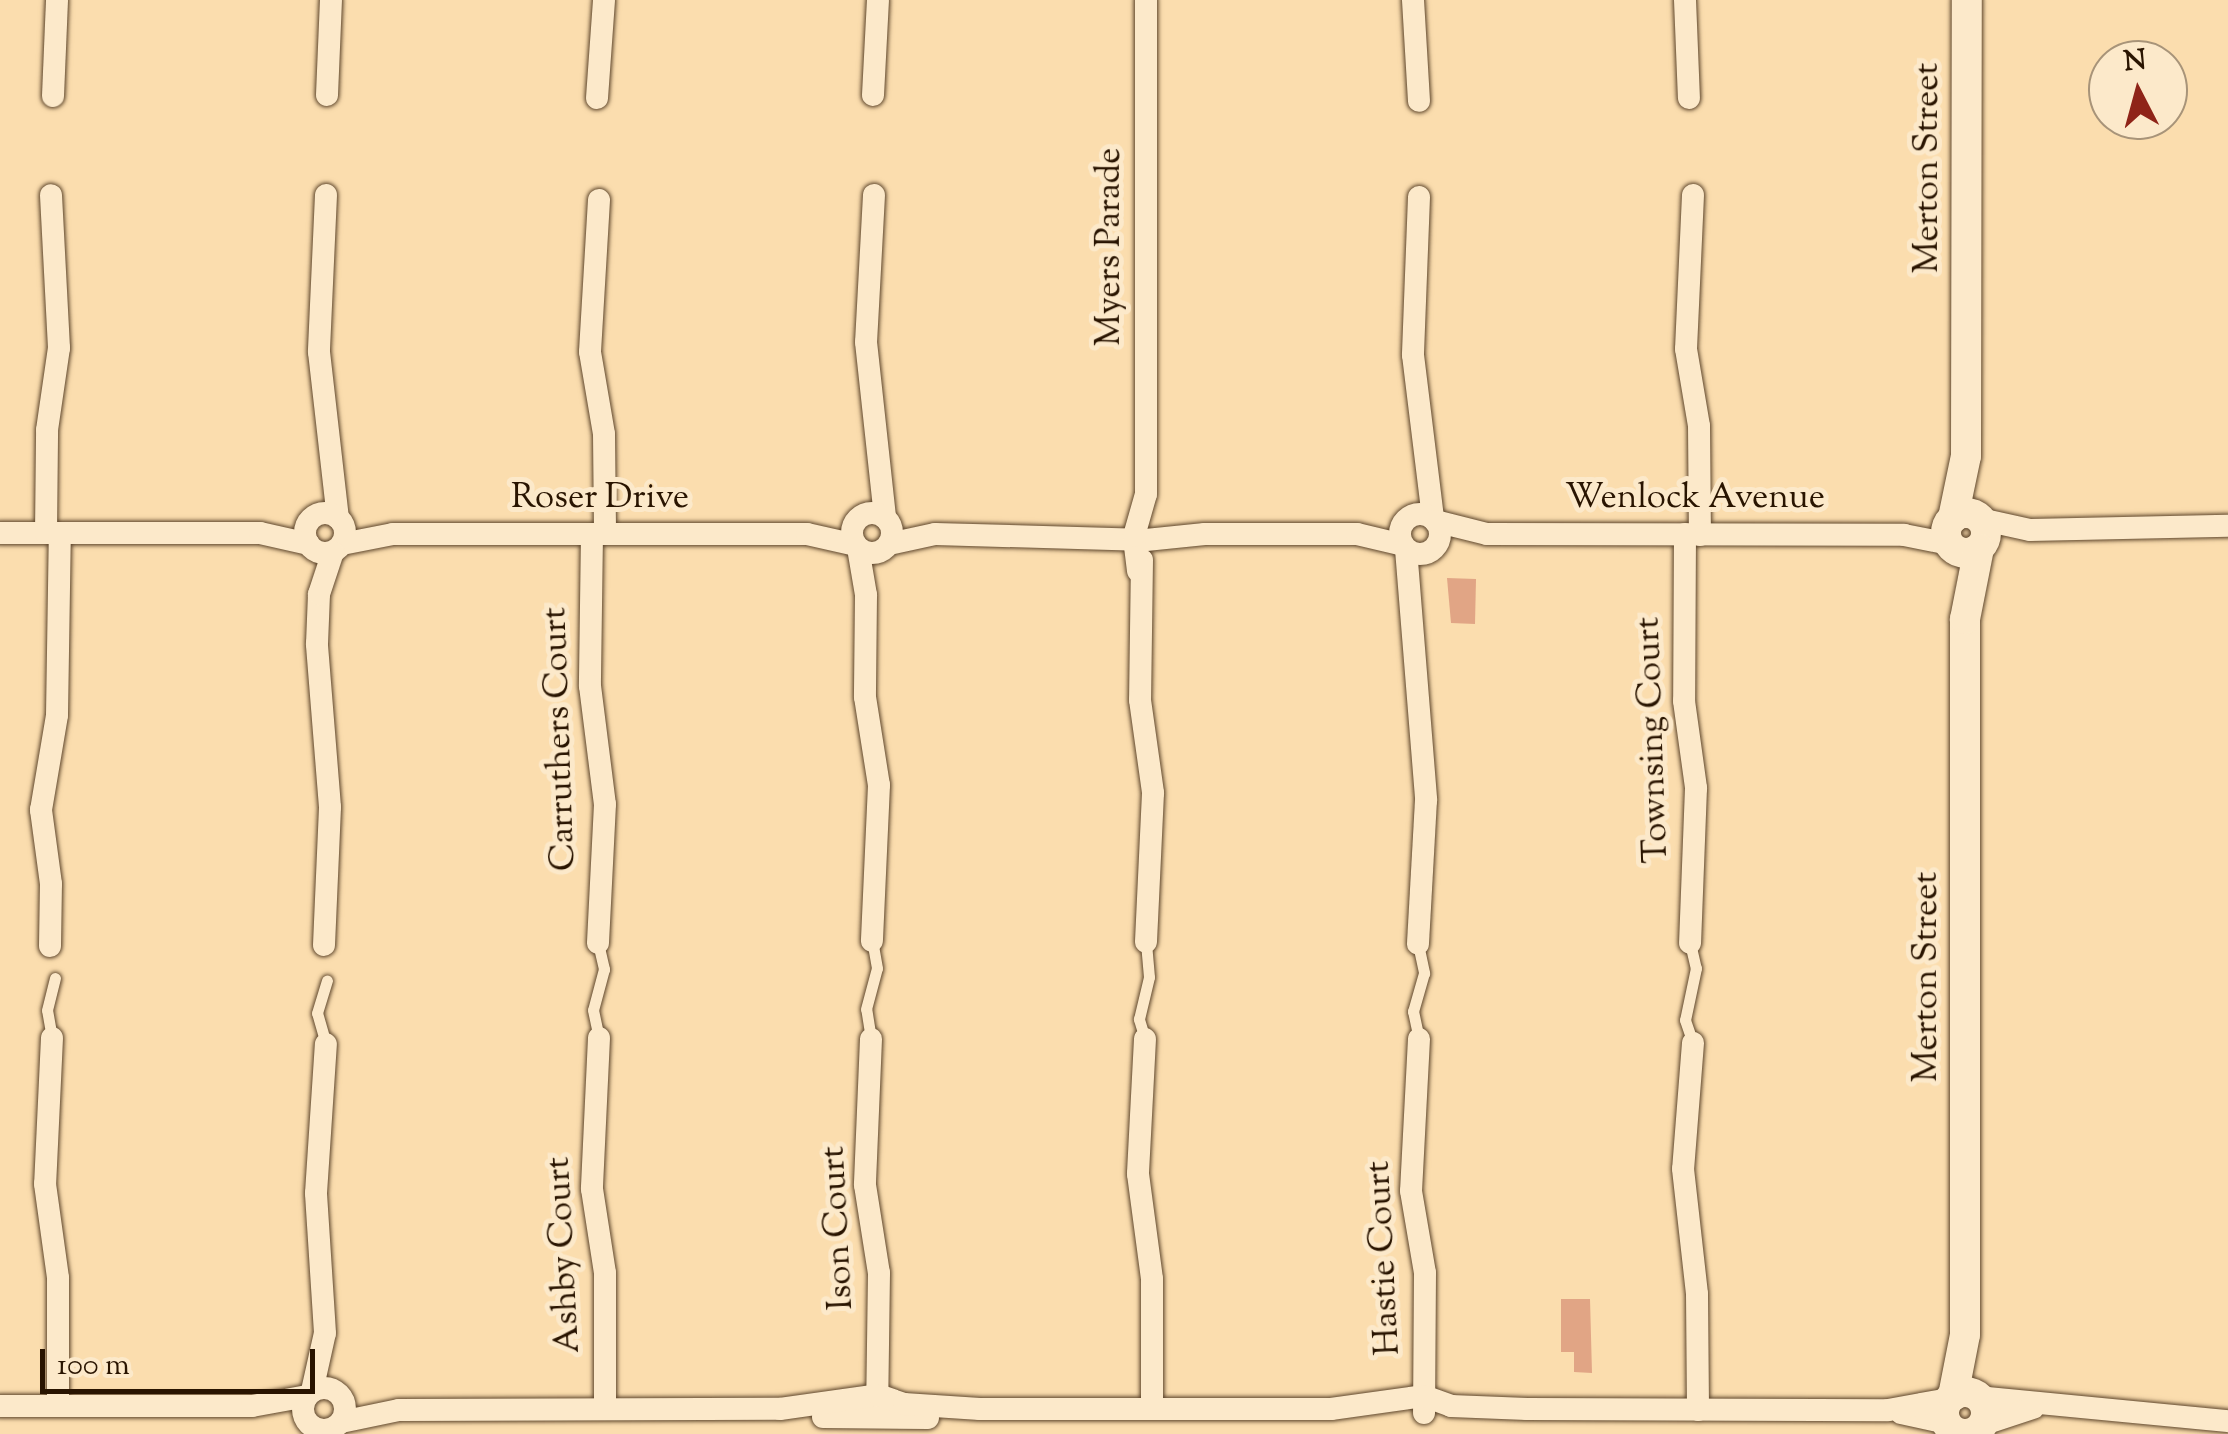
<!DOCTYPE html>
<style>
body{margin:0}
#map{position:relative;width:2228px;height:1434px;overflow:hidden;background:#fbddae;font-family:"Sorts Mill Goudy",serif}
div>[style]{position:absolute}
[style*='--x']{left:calc(var(--x)*1px);top:calc(var(--y)*1px);width:calc(var(--w)*1px);rotate:calc(var(--a)*1deg)}
.building>*{inset:0;background:#e1a585}
.roads{filter:drop-shadow(0 0 2px #5e462c) drop-shadow(0 0 2px #5e462c)}
.lane>*{height:11px;margin:-5.5px;padding:0 5.5px;transform-origin:5.5px;border-radius:5.5px;background:#fce9ca}
.street>*{height:22px;margin:-11px;padding:0 11px;transform-origin:11px;border-radius:11px;background:#fce9ca}
.street>.ring{margin:-11px;padding:0;box-sizing:content-box;background:none;border:22px solid #fce9ca;border-radius:50%}
.secondary>*{height:30px;margin:-15px;padding:0 15px;transform-origin:15px;border-radius:15px;background:#fce9ca}
.secondary>.ring{margin:-15px;padding:0;box-sizing:content-box;background:none;border:30px solid #fce9ca;border-radius:50%}
span{translate:-50% -50%;white-space:nowrap;text-align:center;line-height:1.15;-webkit-text-stroke:10px #fce9ca;paint-order:stroke}
.street-label{font-size:35px;color:#291400}
.north{position:absolute;left:2088px;top:40px;width:100px;height:100px;box-sizing:border-box;background:#fce9ca;border:2px solid #a89479;border-radius:50%;rotate:354deg;font-size:28px;font-weight:700;line-height:40px;text-align:center;color:#291400}
.north::after{content:'';display:block;margin:auto;width:35px;height:45px;background:#8f2418;clip-path:polygon(50% 0,100% 100%,50% 72%,0 100%)}
.scale{position:absolute;left:40px;top:1349px;width:275px;height:45px;box-sizing:border-box;border:5px solid #291400;border-top:0;padding-left:12px;font-size:30px;line-height:35px;white-space:nowrap;color:#291400;-webkit-text-stroke:8px #fce9ca;paint-order:stroke}
</style>
<div id="map">
<div class="building">
<i style="clip-path:polygon(1447px 578px,1476px 579px,1475px 624px,1451px 623px)"></i>
<i style="clip-path:polygon(1561px 1299px,1590px 1299px,1592px 1373px,1574px 1372px,1574px 1352px,1561px 1352px)"></i>
</div>
<div class="roads">
<div class="lane">
<i style="--x:598;--y:943;--w:27;--a:77"></i>
<i style="--x:604;--y:969;--w:42;--a:105"></i>
<i style="--x:593;--y:1010;--w:29;--a:78"></i>
<i style="--x:1690;--y:943;--w:26;--a:77"></i>
<i style="--x:1696;--y:968;--w:53;--a:101.9"></i>
<i style="--x:1685;--y:1020;--w:24;--a:71"></i>
<i style="--x:1418;--y:944;--w:30;--a:78"></i>
<i style="--x:1424;--y:973;--w:40;--a:106"></i>
<i style="--x:1413;--y:1011;--w:29;--a:78"></i>
<i style="--x:52;--y:1038;--w:28;--a:-100"></i>
<i style="--x:47;--y:1010;--w:33;--a:-76"></i>
<i style="--x:871;--y:1039;--w:30;--a:-99"></i>
<i style="--x:866;--y:1009;--w:42;--a:-75"></i>
<i style="--x:877;--y:968;--w:27;--a:-100"></i>
<i style="--x:1145;--y:1039;--w:21;--a:-107"></i>
<i style="--x:1139;--y:1019;--w:43;--a:-76.6"></i>
<i style="--x:1149;--y:977;--w:35;--a:-95"></i>
<i style="--x:326;--y:1044;--w:32;--a:-106"></i>
<i style="--x:317;--y:1013;--w:34;--a:-73"></i>
</div>
<div class="street">
<i style="--x:1413;--y:0;--w:101;--a:86.6"></i>
<i style="--x:1685;--y:0;--w:98;--a:87.7"></i>
<i style="--x:327;--y:95;--w:95;--a:-87.6"></i>
<i style="--x:873;--y:95;--w:95;--a:-87"></i>
<i style="--x:53;--y:96;--w:96;--a:-87.6"></i>
<i style="--x:597;--y:98;--w:98;--a:-85.9"></i>
<i style="--x:326;--y:195;--w:157;--a:92.6"></i>
<i style="--x:319;--y:352;--w:167;--a:83.5"></i>
<i style="--x:874;--y:195;--w:147;--a:93.1"></i>
<i style="--x:866;--y:342;--w:177;--a:83.8"></i>
<i style="--x:1693;--y:195;--w:154;--a:92.6"></i>
<i style="--x:1686;--y:349;--w:78;--a:80.4"></i>
<i style="--x:1699;--y:426;--w:109;--a:89.5"></i>
<i style="--x:1419;--y:197;--w:158;--a:92.2"></i>
<i style="--x:1413;--y:355;--w:165;--a:83"></i>
<i style="--x:599;--y:200;--w:152;--a:93.4"></i>
<i style="--x:590;--y:352;--w:83;--a:80.3"></i>
<i style="--x:604;--y:434;--w:100;--a:89.4"></i>
<i class="ring" style="left:305px;top:513px;width:18px;height:18px"></i>
<i class="ring" style="left:852px;top:513px;width:18px;height:18px"></i>
<i class="ring" style="left:1400px;top:514px;width:18px;height:18px"></i>
<i style="--x:1980;--y:519;--w:51;--a:12.4"></i>
<i style="--x:2030;--y:530;--w:198;--a:-1.2"></i>
<i style="--x:1435;--y:521;--w:54;--a:14"></i>
<i style="--x:1487;--y:534;--w:417;--a:0.1"></i>
<i style="--x:1904;--y:535;--w:46;--a:11.3"></i>
<i style="--x:0;--y:533;--w:260;--a:0"></i>
<i style="--x:260;--y:533;--w:50;--a:12.7"></i>
<i style="--x:46;--y:533;--w:103;--a:-89.4"></i>
<i style="--x:47;--y:430;--w:83;--a:-81.7"></i>
<i style="--x:59;--y:348;--w:153;--a:-93"></i>
<i style="--x:592;--y:534;--w:152;--a:90.8"></i>
<i style="--x:590;--y:686;--w:119;--a:82.8"></i>
<i style="--x:605;--y:804;--w:139;--a:92.9"></i>
<i style="--x:1685;--y:534;--w:167;--a:90.3"></i>
<i style="--x:1684;--y:701;--w:88;--a:82.1"></i>
<i style="--x:1696;--y:788;--w:155;--a:92.2"></i>
<i style="--x:342;--y:544;--w:52;--a:-11.1"></i>
<i style="--x:393;--y:534;--w:414;--a:0"></i>
<i style="--x:807;--y:534;--w:50;--a:12.7"></i>
<i style="--x:889;--y:544;--w:47;--a:-12.3"></i>
<i style="--x:935;--y:534;--w:211;--a:1.6"></i>
<i style="--x:1146;--y:540;--w:59;--a:-5.8"></i>
<i style="--x:1205;--y:534;--w:152;--a:0"></i>
<i style="--x:1357;--y:534;--w:47;--a:13.4"></i>
<i style="--x:858;--y:548;--w:48;--a:80.3"></i>
<i style="--x:866;--y:595;--w:102;--a:90.6"></i>
<i style="--x:865;--y:697;--w:89;--a:81"></i>
<i style="--x:879;--y:785;--w:156;--a:92.6"></i>
<i style="--x:1406;--y:549;--w:252;--a:85.4"></i>
<i style="--x:1426;--y:800;--w:144;--a:93.2"></i>
<i style="--x:1142;--y:560;--w:140;--a:90.8"></i>
<i style="--x:1140;--y:700;--w:94;--a:82"></i>
<i style="--x:1153;--y:793;--w:149;--a:92.7"></i>
<i style="--x:1138;--y:571;--w:35;--a:-97"></i>
<i style="--x:1134;--y:536;--w:44;--a:-74.1"></i>
<i style="--x:1146;--y:494;--w:494;--a:-90"></i>
<i style="--x:324;--y:945;--w:138;--a:-87.5"></i>
<i style="--x:330;--y:807;--w:164;--a:-94.6"></i>
<i style="--x:317;--y:644;--w:50;--a:-87.7"></i>
<i style="--x:319;--y:594;--w:44;--a:-71.6"></i>
<i style="--x:50;--y:946;--w:62;--a:-89.1"></i>
<i style="--x:51;--y:884;--w:75;--a:-97.7"></i>
<i style="--x:41;--y:810;--w:96;--a:-80.4"></i>
<i style="--x:57;--y:715;--w:182;--a:-89.1"></i>
<i style="--x:52;--y:1038;--w:146;--a:92.7"></i>
<i style="--x:45;--y:1184;--w:95;--a:82.1"></i>
<i style="--x:58;--y:1278;--w:128;--a:90"></i>
<i style="--x:599;--y:1038;--w:151;--a:92.7"></i>
<i style="--x:592;--y:1189;--w:85;--a:81.2"></i>
<i style="--x:605;--y:1273;--w:136;--a:90"></i>
<i style="--x:871;--y:1039;--w:146;--a:92.4"></i>
<i style="--x:865;--y:1185;--w:89;--a:81"></i>
<i style="--x:879;--y:1273;--w:140;--a:90.8"></i>
<i style="--x:1145;--y:1039;--w:135;--a:93"></i>
<i style="--x:1138;--y:1174;--w:106;--a:82.4"></i>
<i style="--x:1152;--y:1279;--w:130;--a:90"></i>
<i style="--x:1419;--y:1039;--w:152;--a:93"></i>
<i style="--x:1411;--y:1191;--w:83;--a:80.3"></i>
<i style="--x:1425;--y:1273;--w:140;--a:90.4"></i>
<i style="--x:1693;--y:1043;--w:126;--a:94.5"></i>
<i style="--x:1683;--y:1169;--w:126;--a:83.6"></i>
<i style="--x:1697;--y:1294;--w:116;--a:89.5"></i>
<i class="ring" style="left:303px;top:1388px;width:20px;height:20px"></i>
<i style="--x:312;--y:1391;--w:59;--a:-77.4"></i>
<i style="--x:325;--y:1333;--w:140;--a:-93.7"></i>
<i style="--x:316;--y:1193;--w:149;--a:-86.2"></i>
<i style="--x:1977;--y:1397;--w:252;--a:5.5"></i>
<i style="--x:0;--y:1406;--w:252;--a:0"></i>
<i style="--x:252;--y:1406;--w:56;--a:-10.3"></i>
<i style="--x:1901;--y:1413;--w:47;--a:12.3"></i>
<i style="--x:823;--y:1417;--w:105;--a:0.5"></i>
<i style="--x:341;--y:1422;--w:59;--a:-11.7"></i>
<i style="--x:399;--y:1410;--w:381;--a:-0.2"></i>
<i style="--x:780;--y:1409;--w:99;--a:-8.1"></i>
<i style="--x:878;--y:1395;--w:28;--a:19"></i>
<i style="--x:904;--y:1404;--w:76;--a:3.8"></i>
<i style="--x:980;--y:1409;--w:351;--a:0"></i>
<i style="--x:1331;--y:1409;--w:94;--a:-8"></i>
<i style="--x:1424;--y:1396;--w:29;--a:20"></i>
<i style="--x:1451;--y:1406;--w:76;--a:2.3"></i>
<i style="--x:1527;--y:1409;--w:361;--a:0.2"></i>
<i style="--x:1888;--y:1410;--w:62;--a:-10.2"></i>
<i style="--x:1981;--y:1425;--w:55;--a:-18.1"></i>
</div>
<div class="secondary">
<i class="ring" style="left:1946px;top:513px;width:10px;height:10px"></i>
<i style="--x:1953;--y:518;--w:63;--a:-78.2"></i>
<i style="--x:1966;--y:456;--w:456;--a:-89.9"></i>
<i class="ring" style="left:1944px;top:1392px;width:12px;height:12px"></i>
<i style="--x:1953;--y:1396;--w:62;--a:-78.9"></i>
<i style="--x:1965;--y:1335;--w:716;--a:-90"></i>
<i style="--x:1965;--y:619;--w:72;--a:-78.8"></i>
</div>
</div>
<div class="street-label">
<span style="left:1929px;top:168px;rotate:-90deg">Merton Street</span>
<span style="left:1111px;top:247px;rotate:-90deg">Myers Parade</span>
<span style="left:600px;top:499px">Roser Drive</span>
<span style="left:1695px;top:499px">Wenlock Avenue</span>
<span style="left:561px;top:739px;rotate:-92deg">Carruthers Court</span>
<span style="left:1654px;top:740px;rotate:-92deg">Townsing Court</span>
<span style="left:1928px;top:977px;rotate:-90deg">Merton Street</span>
<span style="left:839px;top:1228px;rotate:-93deg">Ison Court</span>
<span style="left:565px;top:1255px;rotate:-93deg">Ashby Court</span>
<span style="left:1385px;top:1258px;rotate:-93deg">Hastie Court</span>
</div>
<div class="north">N</div>
<div class="scale">100 m</div>
</div>
